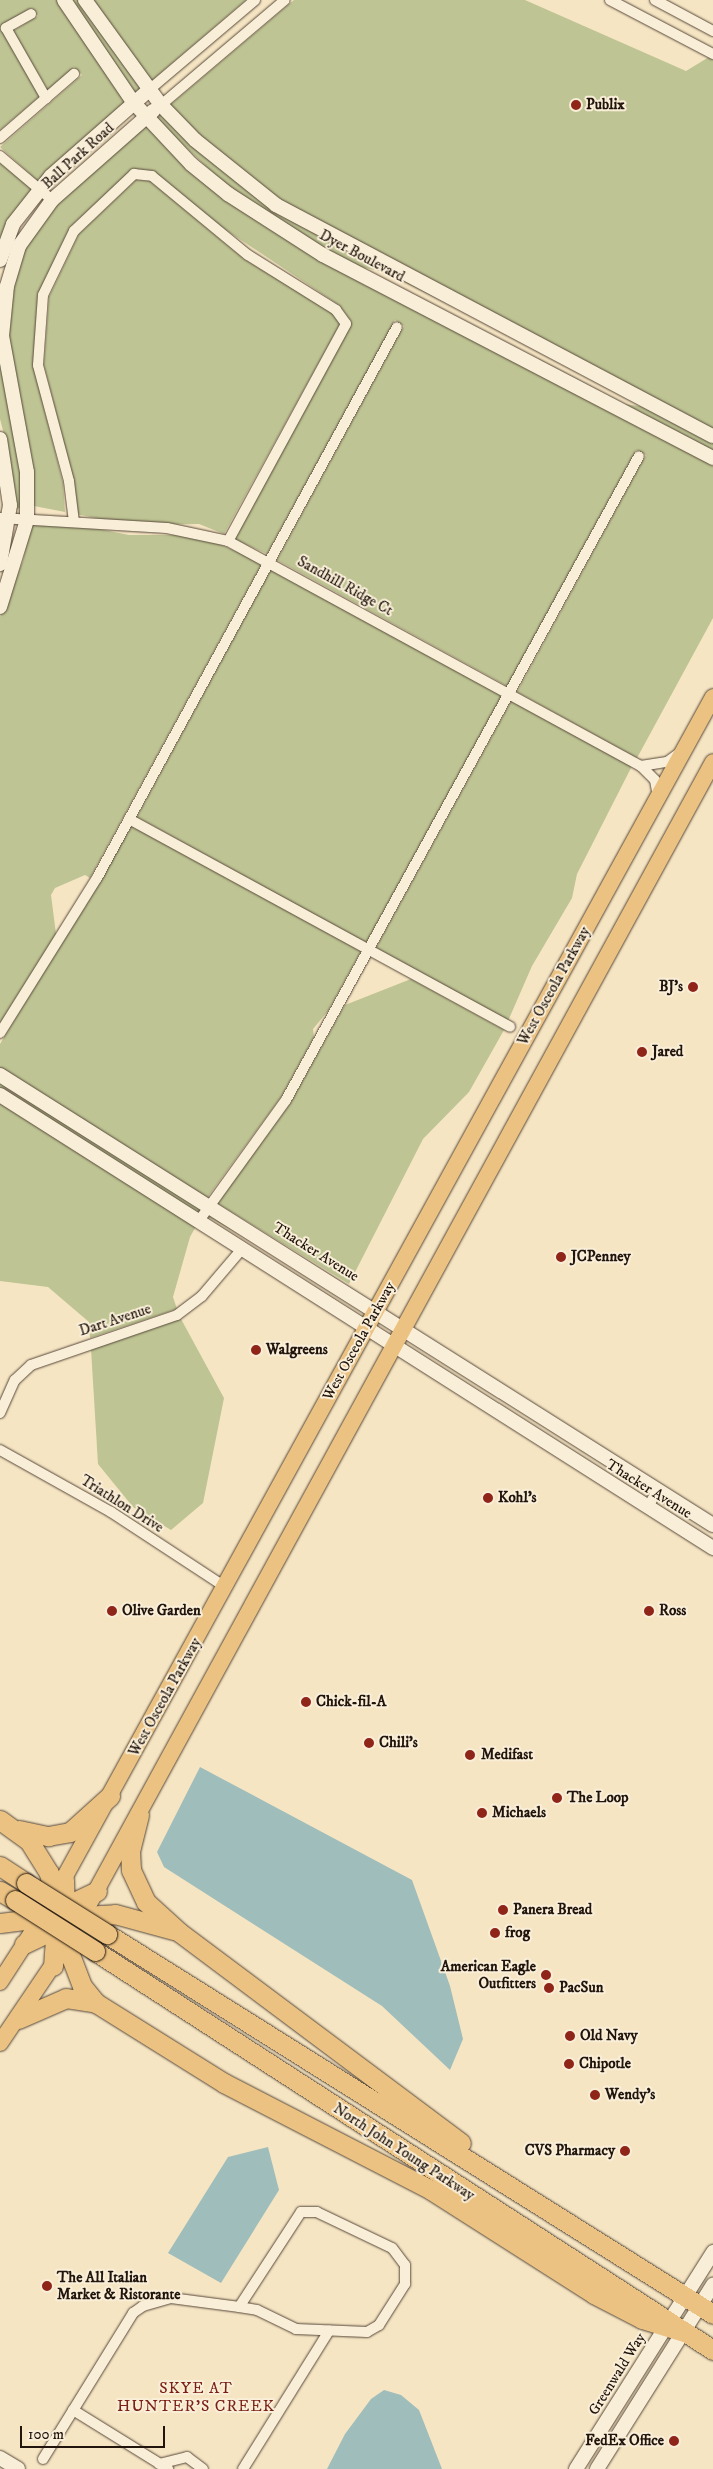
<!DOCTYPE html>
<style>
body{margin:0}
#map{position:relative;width:713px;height:2469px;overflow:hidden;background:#f6e5c3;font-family:"IM FELL DW Pica",serif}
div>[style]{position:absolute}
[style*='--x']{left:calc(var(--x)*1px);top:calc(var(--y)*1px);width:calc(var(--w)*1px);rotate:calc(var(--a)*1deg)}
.green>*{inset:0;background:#bec493}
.water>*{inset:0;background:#9ebdbb}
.roads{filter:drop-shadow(0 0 1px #56483a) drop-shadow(0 0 1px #56483a)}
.street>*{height:10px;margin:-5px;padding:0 5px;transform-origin:5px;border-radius:5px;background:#f9eed8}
.secondary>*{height:14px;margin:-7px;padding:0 7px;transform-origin:7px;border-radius:7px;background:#f9eed8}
.primary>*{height:16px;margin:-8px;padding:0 8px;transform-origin:8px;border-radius:8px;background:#ebc282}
.highway>*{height:19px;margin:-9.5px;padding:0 9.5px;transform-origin:9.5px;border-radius:9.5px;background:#ebc282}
.bridges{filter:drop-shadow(0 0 1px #20140c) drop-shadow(0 0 1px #20140c)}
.highway-bridge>*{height:19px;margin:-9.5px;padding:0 9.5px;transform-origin:9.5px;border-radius:9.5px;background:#ebc282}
.dots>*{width:14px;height:14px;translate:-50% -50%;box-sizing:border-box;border:2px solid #f9eed8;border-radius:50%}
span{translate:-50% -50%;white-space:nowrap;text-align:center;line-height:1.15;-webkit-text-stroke:4px #f9eed8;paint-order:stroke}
.poi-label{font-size:15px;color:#20140c;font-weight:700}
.left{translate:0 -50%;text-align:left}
.right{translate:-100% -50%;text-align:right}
.street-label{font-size:15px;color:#20140c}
.neighbourhood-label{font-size:16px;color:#7a1f14;letter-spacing:1px}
.scale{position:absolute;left:20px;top:2426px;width:145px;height:22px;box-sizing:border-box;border:2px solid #20140c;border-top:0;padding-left:6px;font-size:15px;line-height:18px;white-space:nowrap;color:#20140c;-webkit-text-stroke:4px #f9eed8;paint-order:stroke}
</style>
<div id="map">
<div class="green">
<i style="clip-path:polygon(0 0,58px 0,126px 101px,39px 182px,0 147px,82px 75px,74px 67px,48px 90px,13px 31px,38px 16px,32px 8px,3px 24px,2px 30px,40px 96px,0 130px)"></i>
<i style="clip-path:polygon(69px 0,79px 0,142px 88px,134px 95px)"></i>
<i style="clip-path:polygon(91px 0,246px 0,150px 82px)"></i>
<i style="clip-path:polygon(294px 0,525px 0,686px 71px,709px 57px,713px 60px,713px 430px,279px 200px,199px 137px,169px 106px)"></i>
<i style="clip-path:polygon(161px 112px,274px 209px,496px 328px,384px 272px,356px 266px,325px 250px,231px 190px,154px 117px)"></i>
<i style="clip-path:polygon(146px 124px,225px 197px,713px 464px,713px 618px,637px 758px,517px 692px,646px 455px,636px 450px,507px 686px,277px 560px,404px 326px,395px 320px,267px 554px,234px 539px,351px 321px,339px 305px,134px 169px,70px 227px,38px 294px,33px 365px,63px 483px,65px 512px,34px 506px,7px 336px,13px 288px,24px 248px,57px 203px)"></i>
<i style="clip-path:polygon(0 163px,33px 190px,0 244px)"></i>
<i style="clip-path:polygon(136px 180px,150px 181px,244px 259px,333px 313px,340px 324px,224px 534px,199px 524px,129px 525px,76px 514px,74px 482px,44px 365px,49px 297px,79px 234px)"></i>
<i style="clip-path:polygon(539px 359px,624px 404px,646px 407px,713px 441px,713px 452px,536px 360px)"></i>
<i style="clip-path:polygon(0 360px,22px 472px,23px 506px,15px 510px,10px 457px,0 419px)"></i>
<i style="clip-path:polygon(33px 516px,129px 535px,199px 535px,262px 563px,90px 878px,85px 875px,55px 888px,51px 895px,56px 934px,0 1023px,0 617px,23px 561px)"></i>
<i style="clip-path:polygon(272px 568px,502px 695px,366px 943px,137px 817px)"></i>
<i style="clip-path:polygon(512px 700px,632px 766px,577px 874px,572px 898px,532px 966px,508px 1021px,376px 948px)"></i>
<i style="clip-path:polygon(132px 826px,361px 951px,328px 1011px,313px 1029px,314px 1037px,281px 1097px,207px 1198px,0 1069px,0 1044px)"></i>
<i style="clip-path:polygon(411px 979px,504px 1030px,469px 1092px,423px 1139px,349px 1284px,217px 1203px,290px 1104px,345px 1005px)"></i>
<i style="clip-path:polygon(0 1081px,323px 1280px,203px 1214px,190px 1237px,173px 1297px,177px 1309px,90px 1338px,89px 1322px,48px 1287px,0 1281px)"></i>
<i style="clip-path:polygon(181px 1319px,224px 1398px,203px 1503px,171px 1530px,133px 1507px,98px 1464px,91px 1349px)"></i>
</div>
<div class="water">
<i style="clip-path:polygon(200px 1767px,412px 1880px,450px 1986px,463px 2039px,450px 2070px,382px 2006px,164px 1867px,157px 1852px)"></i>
<i style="clip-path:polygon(268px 2147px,279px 2190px,221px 2283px,168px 2253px,228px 2157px)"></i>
<i style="clip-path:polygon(384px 2390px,401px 2395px,419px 2410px,442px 2469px,327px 2469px,345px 2434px,371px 2399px)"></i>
</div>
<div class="roads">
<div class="street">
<i style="--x:610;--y:0;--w:116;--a:27.7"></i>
<i style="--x:655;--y:0;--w:66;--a:28.1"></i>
<i style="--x:31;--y:14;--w:29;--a:151"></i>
<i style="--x:6;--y:28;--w:81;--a:60.3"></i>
<i style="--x:149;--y:90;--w:139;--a:-40.3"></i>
<i style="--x:161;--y:105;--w:162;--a:-40.3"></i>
<i style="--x:0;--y:138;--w:98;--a:-40.9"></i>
<i style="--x:0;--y:156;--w:68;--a:40.2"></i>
<i style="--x:0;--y:518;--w:167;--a:3.4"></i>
<i style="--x:167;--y:528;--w:62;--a:12"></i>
<i style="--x:228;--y:541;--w:470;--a:28.6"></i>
<i style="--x:74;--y:522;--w:41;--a:-97"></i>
<i style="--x:69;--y:481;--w:120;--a:-105"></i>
<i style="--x:38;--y:365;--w:70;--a:-85.9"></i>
<i style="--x:43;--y:295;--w:71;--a:-64.2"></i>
<i style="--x:74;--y:231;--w:83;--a:-43.5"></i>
<i style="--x:134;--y:174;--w:18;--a:6"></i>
<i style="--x:152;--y:176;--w:124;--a:39.5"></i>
<i style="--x:248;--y:255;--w:104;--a:32"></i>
<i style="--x:336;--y:310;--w:17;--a:54"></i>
<i style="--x:346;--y:324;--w:247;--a:118.5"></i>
<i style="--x:658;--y:797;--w:17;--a:-100"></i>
<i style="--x:655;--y:780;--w:20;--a:-135"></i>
<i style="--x:641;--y:766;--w:26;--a:-9"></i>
<i style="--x:667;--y:762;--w:14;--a:-36"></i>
<i style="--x:129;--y:819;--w:434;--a:28.6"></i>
<i style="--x:0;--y:1033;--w:183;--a:-58"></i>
<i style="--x:97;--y:878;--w:627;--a:-61.43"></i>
<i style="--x:198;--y:1222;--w:150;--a:-54.2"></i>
<i style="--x:286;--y:1100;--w:734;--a:-61.27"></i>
<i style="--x:0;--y:1413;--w:36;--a:-66"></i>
<i style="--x:15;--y:1380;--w:22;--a:-43"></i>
<i style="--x:31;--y:1365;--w:154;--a:-18.9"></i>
<i style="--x:177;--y:1315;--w:31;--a:-37"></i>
<i style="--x:202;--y:1296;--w:60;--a:-49.7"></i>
<i style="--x:0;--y:1450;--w:127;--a:29.2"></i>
<i style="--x:111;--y:1512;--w:136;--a:33.3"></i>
<i style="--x:648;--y:1507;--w:21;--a:-61"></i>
<i style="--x:73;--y:2410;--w:112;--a:31.8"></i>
<i style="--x:43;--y:2459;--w:172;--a:-58.3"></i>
<i style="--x:133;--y:2313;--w:12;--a:-35"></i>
<i style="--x:143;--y:2306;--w:29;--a:-16"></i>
<i style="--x:171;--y:2298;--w:69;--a:7.5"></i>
<i style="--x:239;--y:2307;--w:18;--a:9"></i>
<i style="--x:257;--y:2310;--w:43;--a:26"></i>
<i style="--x:296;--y:2329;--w:71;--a:2.4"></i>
<i style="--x:367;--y:2332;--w:14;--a:-30"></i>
<i style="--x:379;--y:2325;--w:49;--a:-57.6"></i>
<i style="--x:405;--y:2284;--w:19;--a:-90"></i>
<i style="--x:405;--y:2265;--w:21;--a:-127"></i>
<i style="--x:392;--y:2248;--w:83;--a:-154.4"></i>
<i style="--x:317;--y:2212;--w:16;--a:180"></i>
<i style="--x:301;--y:2212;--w:113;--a:123.1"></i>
<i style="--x:159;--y:2464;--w:29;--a:-14"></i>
<i style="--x:187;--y:2457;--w:20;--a:37"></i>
<i style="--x:243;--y:2469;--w:163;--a:-58.1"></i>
</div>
<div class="secondary">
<i style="--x:64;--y:0;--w:123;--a:55.9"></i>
<i style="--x:133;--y:102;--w:85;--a:46.9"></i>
<i style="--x:191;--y:164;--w:48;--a:39"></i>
<i style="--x:228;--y:194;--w:113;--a:32.7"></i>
<i style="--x:323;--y:255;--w:440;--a:27.5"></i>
<i style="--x:85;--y:0;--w:130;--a:54.1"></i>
<i style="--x:161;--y:105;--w:49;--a:45.8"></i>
<i style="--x:195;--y:140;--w:104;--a:38.7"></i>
<i style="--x:276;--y:205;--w:494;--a:27.9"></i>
<i style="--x:0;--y:260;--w:38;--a:-70"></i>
<i style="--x:13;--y:224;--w:61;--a:-51.6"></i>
<i style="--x:51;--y:176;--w:130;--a:-41.3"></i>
<i style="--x:0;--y:439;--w:67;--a:81.4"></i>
<i style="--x:10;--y:505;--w:60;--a:99.6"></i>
<i style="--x:0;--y:607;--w:91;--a:-72.8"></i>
<i style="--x:27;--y:520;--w:48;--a:-90"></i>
<i style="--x:27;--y:472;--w:138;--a:-100.4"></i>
<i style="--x:2;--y:336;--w:50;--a:-84.3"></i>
<i style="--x:7;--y:286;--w:42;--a:-73.3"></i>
<i style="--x:19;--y:246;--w:57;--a:-54.3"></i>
<i style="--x:52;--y:200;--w:135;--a:-41.4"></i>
<i style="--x:0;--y:1075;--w:843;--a:32.26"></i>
<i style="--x:0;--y:1095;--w:845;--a:32.43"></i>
<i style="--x:0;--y:2458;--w:21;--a:31"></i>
<i style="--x:576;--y:2469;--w:257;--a:-57.7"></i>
<i style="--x:597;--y:2469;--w:218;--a:-57.8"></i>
</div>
<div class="primary">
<i style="--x:58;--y:1889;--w:1360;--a:-61.21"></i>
<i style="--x:90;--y:1902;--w:1299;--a:-61.34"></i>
<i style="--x:0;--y:1982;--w:57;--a:-57.1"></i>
<i style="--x:0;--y:2043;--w:105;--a:-55.9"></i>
</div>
<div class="highway">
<i style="--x:139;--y:1815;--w:36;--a:104"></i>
<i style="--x:130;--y:1850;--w:20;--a:87"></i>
<i style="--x:131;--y:1870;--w:35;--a:65"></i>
<i style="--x:146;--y:1902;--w:45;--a:42.3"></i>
<i style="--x:179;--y:1932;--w:352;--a:36.8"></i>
<i style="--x:0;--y:1820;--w:36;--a:36"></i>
<i style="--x:29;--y:1841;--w:38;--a:58"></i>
<i style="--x:49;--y:1873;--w:40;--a:78"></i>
<i style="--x:57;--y:1912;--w:54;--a:94.2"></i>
<i style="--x:19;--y:1830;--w:30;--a:12"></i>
<i style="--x:48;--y:1836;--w:22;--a:-10"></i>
<i style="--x:70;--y:1832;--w:54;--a:-42"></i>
<i style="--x:0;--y:1866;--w:31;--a:33"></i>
<i style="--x:64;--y:1880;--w:64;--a:88.2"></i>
<i style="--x:66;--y:1944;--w:45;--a:69.1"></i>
<i style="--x:82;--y:1986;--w:22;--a:51"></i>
<i style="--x:96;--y:2003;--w:151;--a:32"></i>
<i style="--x:224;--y:2083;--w:233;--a:27.3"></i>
<i style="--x:431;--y:2190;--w:193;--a:32.5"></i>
<i style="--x:594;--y:2294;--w:54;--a:27.5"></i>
<i style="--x:642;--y:2319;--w:44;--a:17.2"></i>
<i style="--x:0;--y:1891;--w:17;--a:31"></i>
<i style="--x:0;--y:1923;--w:40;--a:-7.1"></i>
<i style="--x:40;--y:1918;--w:63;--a:-25.3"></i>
<i style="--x:107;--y:1934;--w:715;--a:32.09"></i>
<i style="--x:24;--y:1944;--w:64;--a:-25.8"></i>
<i style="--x:82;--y:1916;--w:33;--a:-3"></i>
<i style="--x:115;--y:1914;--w:61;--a:15.2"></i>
<i style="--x:95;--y:1951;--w:736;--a:32.85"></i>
<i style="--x:18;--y:2019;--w:52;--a:-23.6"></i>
<i style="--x:66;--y:1998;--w:30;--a:9"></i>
</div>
</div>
<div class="bridges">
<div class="highway-bridge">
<i style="--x:26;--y:1883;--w:96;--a:32.2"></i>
<i style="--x:15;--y:1900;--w:95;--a:32.5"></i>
</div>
</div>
<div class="dots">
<i style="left:576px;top:105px;background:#8f2418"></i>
<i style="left:693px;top:987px;background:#8f2418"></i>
<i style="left:642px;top:1052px;background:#8f2418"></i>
<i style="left:561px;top:1257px;background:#8f2418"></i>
<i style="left:256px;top:1350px;background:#8f2418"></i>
<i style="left:488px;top:1498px;background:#8f2418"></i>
<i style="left:112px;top:1611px;background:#8f2418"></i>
<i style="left:649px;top:1611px;background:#8f2418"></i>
<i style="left:306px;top:1702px;background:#8f2418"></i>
<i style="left:369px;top:1743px;background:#8f2418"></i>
<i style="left:470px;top:1755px;background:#8f2418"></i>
<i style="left:557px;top:1798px;background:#8f2418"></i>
<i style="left:482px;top:1813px;background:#8f2418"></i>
<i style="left:503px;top:1910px;background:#8f2418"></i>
<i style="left:495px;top:1933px;background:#8f2418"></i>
<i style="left:546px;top:1975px;background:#8f2418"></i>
<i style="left:549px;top:1988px;background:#8f2418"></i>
<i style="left:570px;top:2036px;background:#8f2418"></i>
<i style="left:569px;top:2064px;background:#8f2418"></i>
<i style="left:595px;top:2095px;background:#8f2418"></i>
<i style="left:625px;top:2151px;background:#8f2418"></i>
<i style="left:47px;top:2286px;background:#8f2418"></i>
<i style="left:674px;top:2441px;background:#8f2418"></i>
</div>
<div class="poi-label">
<span class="left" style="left:586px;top:105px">Publix</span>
<span class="right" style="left:683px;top:987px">BJ's</span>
<span class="left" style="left:652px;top:1052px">Jared</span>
<span class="left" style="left:571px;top:1257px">JCPenney</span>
<span class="left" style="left:266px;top:1350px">Walgreens</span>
<span class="left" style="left:498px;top:1498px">Kohl's</span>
<span class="left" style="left:122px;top:1611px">Olive Garden</span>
<span class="left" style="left:659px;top:1611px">Ross</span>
<span class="left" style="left:316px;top:1702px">Chick-fil-A</span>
<span class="left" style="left:379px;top:1743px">Chili's</span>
<span class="left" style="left:481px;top:1755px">Medifast</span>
<span class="left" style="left:567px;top:1798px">The Loop</span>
<span class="left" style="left:492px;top:1813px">Michaels</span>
<span class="left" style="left:513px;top:1910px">Panera Bread</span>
<span class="left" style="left:505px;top:1933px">frog</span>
<span class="right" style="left:536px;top:1975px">American Eagle<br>Outfitters</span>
<span class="left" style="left:559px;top:1988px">PacSun</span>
<span class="left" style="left:580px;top:2036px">Old Navy</span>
<span class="left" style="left:579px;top:2064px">Chipotle</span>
<span class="left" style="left:605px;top:2095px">Wendy's</span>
<span class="right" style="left:615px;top:2151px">CVS Pharmacy</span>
<span class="left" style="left:57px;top:2286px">The All Italian<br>Market &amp; Ristorante</span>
<span class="right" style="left:664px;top:2441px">FedEx Office</span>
</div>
<div class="street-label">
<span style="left:78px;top:156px;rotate:-42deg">Ball Park Road</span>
<span style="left:362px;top:256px;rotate:28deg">Dyer Boulevard</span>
<span style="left:345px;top:586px;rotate:29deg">Sandhill Ridge Ct</span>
<span style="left:554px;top:986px;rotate:-61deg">West Osceola Parkway</span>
<span style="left:316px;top:1252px;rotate:32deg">Thacker Avenue</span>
<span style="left:115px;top:1320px;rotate:-18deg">Dart Avenue</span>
<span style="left:359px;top:1341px;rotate:-61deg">West Osceola Parkway</span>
<span style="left:649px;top:1489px;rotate:32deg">Thacker Avenue</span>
<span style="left:122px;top:1504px;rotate:32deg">Triathlon Drive</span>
<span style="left:165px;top:1697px;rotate:-61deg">West Osceola Parkway</span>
<span style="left:404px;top:2152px;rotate:33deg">North John Young Parkway</span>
<span style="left:617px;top:2374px;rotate:-58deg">Greenwald Way</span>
</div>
<div class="neighbourhood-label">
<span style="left:196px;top:2397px">SKYE AT<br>HUNTER'S CREEK</span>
</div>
<div class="scale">100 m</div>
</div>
